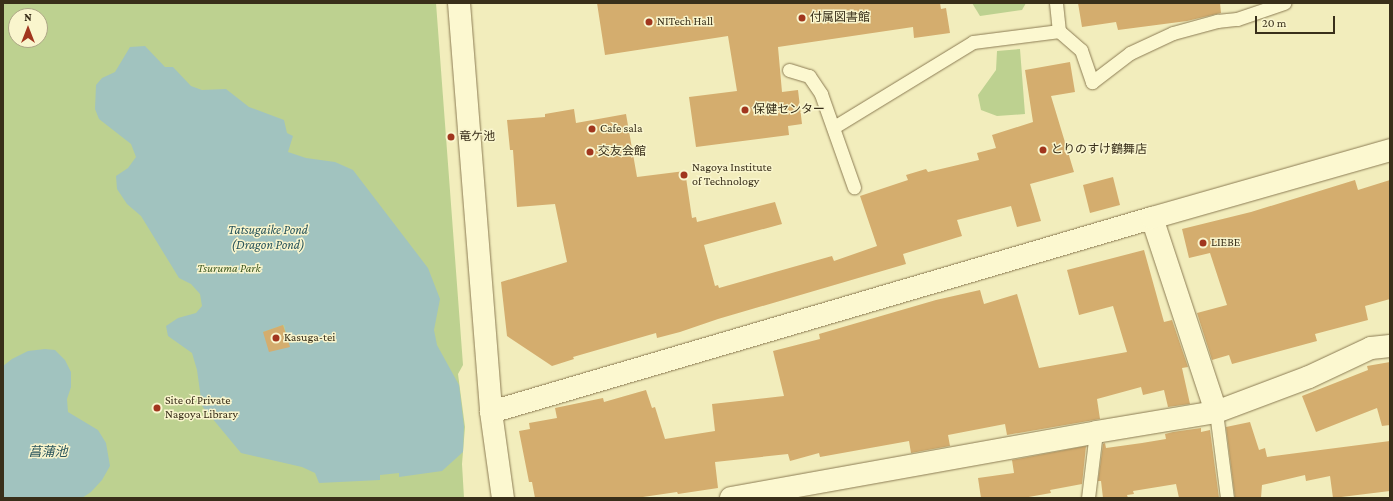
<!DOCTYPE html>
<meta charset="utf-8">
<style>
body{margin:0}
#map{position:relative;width:1393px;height:501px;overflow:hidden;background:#f2edbc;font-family:"Crimson Pro","Noto Sans JP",serif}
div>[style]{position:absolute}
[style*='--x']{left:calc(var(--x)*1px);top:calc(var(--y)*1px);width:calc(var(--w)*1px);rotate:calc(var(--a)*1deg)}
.green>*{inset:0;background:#bdd190}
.water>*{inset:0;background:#a1c3bf}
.building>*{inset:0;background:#d4ad6e}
.roads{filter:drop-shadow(0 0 1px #8c7c54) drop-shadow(0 0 1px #8c7c54)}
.service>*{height:13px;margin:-6.5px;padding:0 6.5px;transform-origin:6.5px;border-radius:6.5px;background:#fcf8d0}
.minor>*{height:22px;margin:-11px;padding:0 11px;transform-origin:11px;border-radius:11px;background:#fcf8d0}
.tertiary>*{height:22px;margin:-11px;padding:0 11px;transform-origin:11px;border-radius:11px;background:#fcf8d0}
.dots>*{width:11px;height:11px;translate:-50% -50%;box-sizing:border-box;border:2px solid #f9f5cd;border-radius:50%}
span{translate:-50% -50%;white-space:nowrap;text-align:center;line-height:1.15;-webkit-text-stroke:3px #f9f5cd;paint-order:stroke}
.poi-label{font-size:12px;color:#392f1a}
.left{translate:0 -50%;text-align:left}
.park-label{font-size:12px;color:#3e581f;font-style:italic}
.water-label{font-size:13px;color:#28545b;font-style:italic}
.frame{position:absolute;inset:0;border:4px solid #392f1a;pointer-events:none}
.north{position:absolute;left:8px;top:8px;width:40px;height:40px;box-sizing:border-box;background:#f9f5cd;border:1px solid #aca685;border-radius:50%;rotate:0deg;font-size:11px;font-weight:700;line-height:16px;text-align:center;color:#392f1a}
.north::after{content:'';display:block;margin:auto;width:14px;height:18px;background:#a1361e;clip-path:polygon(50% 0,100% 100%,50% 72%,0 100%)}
.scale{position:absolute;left:1255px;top:16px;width:80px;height:18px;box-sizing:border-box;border:2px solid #392f1a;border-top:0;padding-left:5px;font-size:12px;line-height:14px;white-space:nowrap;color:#392f1a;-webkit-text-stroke:3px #f9f5cd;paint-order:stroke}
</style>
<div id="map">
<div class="green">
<i style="clip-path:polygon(evenodd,3px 3px,436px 3px,463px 365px,458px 374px,465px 427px,462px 464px,464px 498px,3px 498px,3px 3px,16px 16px,40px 16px,40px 40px,16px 40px,16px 16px)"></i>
<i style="clip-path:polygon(972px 3px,1026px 3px,1022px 10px,980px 16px)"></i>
<i style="clip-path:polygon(1020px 49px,1025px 114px,997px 116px,981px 110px,978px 95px,996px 70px,997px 51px)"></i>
</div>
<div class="water">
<i style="clip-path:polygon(evenodd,145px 46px,165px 67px,173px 67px,191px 86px,202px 90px,226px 89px,249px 107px,284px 120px,287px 133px,293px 136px,288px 152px,306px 158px,335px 162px,353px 170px,428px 268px,440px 299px,434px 330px,437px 345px,459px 385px,464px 426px,463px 452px,442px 471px,399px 477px,399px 473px,380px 475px,380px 480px,319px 483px,315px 473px,302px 467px,241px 453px,202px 406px,197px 370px,192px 353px,168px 336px,166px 326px,178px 318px,196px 313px,202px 306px,200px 294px,191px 284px,179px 278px,141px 216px,127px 204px,117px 189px,116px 176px,128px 168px,136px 157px,131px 144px,99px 119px,95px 109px,96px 85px,102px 78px,115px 72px,130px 47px,145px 46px,283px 325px,284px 325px,289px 347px,263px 332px,283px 325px)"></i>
<i style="clip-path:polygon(45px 349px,55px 350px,65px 360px,71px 372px,71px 387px,67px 399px,68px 412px,98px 430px,106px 443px,110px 466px,102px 480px,91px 492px,82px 498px,3px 498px,3px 366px,12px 359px,28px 351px)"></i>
</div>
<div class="building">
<i style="clip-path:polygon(597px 3px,940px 3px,941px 9px,946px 8px,950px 33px,914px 38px,913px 27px,778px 47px,782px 92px,798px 90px,802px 124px,788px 126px,789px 135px,696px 147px,689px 97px,737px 91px,728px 36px,605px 55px)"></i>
<i style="clip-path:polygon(1078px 3px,1220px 3px,1221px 13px,1187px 21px,1118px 30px,1116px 22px,1082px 27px)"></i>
<i style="clip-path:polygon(1070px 62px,1075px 92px,1051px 96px,1074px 172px,1030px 184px,1041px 221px,1017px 227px,1011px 206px,957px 220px,962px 236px,903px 254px,906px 264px,718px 319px,680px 332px,657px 338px,656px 333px,573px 357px,574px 359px,552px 366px,507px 336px,501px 282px,567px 262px,555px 204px,517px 207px,513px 150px,510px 150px,507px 120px,545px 117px,545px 114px,574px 109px,576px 123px,626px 114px,637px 177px,685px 171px,692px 218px,696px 217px,697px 222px,775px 202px,782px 224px,704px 245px,715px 286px,718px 285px,719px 288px,832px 256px,834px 261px,877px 246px,860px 196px,908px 180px,906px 175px,926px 169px,928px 172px,979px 160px,977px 153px,996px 148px,992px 135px,1033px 122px,1025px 70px)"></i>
<i style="clip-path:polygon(1113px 177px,1120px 205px,1090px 213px,1083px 185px)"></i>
<i style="clip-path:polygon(1355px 180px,1358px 190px,1390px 180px,1390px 299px,1365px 306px,1368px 320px,1315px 334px,1317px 341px,1232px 364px,1229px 355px,1212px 360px,1197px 313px,1227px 305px,1210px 253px,1189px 258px,1182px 229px,1251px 212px)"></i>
<i style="clip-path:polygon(1144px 250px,1164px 322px,1172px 320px,1188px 367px,1182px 368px,1190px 404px,1168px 407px,1164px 390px,1143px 395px,1141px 387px,1097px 399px,1100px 419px,1007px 435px,1005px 424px,948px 435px,950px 446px,911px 453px,909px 441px,820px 457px,819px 453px,790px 461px,788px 454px,715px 462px,718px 488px,678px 494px,677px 492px,636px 498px,535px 498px,532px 482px,529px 482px,519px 431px,530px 429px,529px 423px,557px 418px,555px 408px,603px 398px,604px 402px,646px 390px,652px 408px,655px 407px,665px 439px,715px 431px,712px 404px,784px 396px,773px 351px,820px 339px,819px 334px,936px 300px,980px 290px,984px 304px,1017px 294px,1039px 368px,1127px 352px,1113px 306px,1079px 315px,1067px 270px)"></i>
<i style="clip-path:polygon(283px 325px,290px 347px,269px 352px,263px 332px)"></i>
<i style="clip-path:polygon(1390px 362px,1390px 425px,1382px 426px,1377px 408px,1316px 432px,1302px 396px,1368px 370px,1367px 366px)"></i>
<i style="clip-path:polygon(1250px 422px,1259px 450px,1265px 448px,1267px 457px,1390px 441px,1390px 491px,1333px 498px,1330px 476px,1306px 481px,1305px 475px,1262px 485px,1261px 498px,1235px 498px,1226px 427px)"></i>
<i style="clip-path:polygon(1201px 428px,1201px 432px,1210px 430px,1219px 498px,1179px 498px,1176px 484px,1133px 491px,1134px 494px,1127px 495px,1128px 498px,1103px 498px,1101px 481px,1098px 481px,1103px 444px,1105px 443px,1106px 448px,1142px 443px,1166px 439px,1165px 434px,1173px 432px)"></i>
<i style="clip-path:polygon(1086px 446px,1082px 484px,1050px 490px,1051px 493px,1023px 498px,981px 498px,978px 478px,1014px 473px,1012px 460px)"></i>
</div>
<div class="roads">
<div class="service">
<i style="--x:1056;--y:3;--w:28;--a:84"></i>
<i style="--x:789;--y:70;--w:21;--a:17"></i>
<i style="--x:809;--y:76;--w:22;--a:56"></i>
<i style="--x:821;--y:94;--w:99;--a:70.5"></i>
<i style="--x:834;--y:127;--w:163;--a:-31.4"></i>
<i style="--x:973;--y:42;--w:87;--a:-7.3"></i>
<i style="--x:1059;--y:31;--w:29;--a:41"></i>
<i style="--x:1081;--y:50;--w:34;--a:71"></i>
<i style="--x:1092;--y:82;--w:48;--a:-37.3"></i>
<i style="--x:1130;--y:53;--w:47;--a:-24.9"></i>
<i style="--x:1173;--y:33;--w:46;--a:-15.3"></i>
<i style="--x:1217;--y:21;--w:20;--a:-6"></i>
<i style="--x:1237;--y:19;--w:50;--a:-18.8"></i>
<i style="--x:1216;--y:412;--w:87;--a:82.7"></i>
<i style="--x:1088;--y:498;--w:66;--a:-83.1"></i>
</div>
<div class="minor">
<i style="--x:1152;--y:218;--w:204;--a:71.7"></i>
<i style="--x:731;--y:498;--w:371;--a:-10.2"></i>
<i style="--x:1096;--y:432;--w:122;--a:-9.5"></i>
<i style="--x:1216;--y:412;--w:99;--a:-20.6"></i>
<i style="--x:1309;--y:377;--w:68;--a:-25.1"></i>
<i style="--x:1371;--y:348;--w:19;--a:-6"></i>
</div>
<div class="tertiary">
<i style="--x:459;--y:3;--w:410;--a:85.5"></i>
<i style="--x:491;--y:412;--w:87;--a:82.1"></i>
<i style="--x:491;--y:412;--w:689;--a:-16.36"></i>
<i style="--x:1152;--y:218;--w:248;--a:-15.9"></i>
</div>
</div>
<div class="dots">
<i style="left:802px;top:18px;background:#a1361e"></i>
<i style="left:649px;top:22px;background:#a1361e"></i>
<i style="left:745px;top:110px;background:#a1361e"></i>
<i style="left:592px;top:129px;background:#a1361e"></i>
<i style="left:451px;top:137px;background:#a1361e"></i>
<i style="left:1043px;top:150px;background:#a1361e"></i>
<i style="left:590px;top:152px;background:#a1361e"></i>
<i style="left:684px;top:175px;background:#a1361e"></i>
<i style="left:1203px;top:243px;background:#a1361e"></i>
<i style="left:276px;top:338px;background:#a1361e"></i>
<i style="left:157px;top:408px;background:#a1361e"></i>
</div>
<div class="poi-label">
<span class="left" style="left:810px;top:18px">付属図書館</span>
<span class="left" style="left:657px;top:22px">NITech Hall</span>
<span class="left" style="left:753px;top:110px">保健センター</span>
<span class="left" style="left:600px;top:129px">Cafe sala</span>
<span class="left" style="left:459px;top:137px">竜ケ池</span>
<span class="left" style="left:1051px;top:150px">とりのすけ鶴舞店</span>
<span class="left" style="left:598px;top:152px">交友会館</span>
<span class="left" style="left:692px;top:175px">Nagoya Institute<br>of Technology</span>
<span class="left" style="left:1211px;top:243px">LIEBE</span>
<span class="left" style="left:284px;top:338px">Kasuga-tei</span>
<span class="left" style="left:165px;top:408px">Site of Private<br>Nagoya Library</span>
</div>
<div class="park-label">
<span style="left:229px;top:269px">Tsuruma Park</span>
</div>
<div class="water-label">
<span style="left:268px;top:238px">Tatsugaike Pond<br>(Dragon Pond)</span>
<span style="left:48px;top:452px">菖蒲池</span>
</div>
<div class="frame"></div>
<div class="north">N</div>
<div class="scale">20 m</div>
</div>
